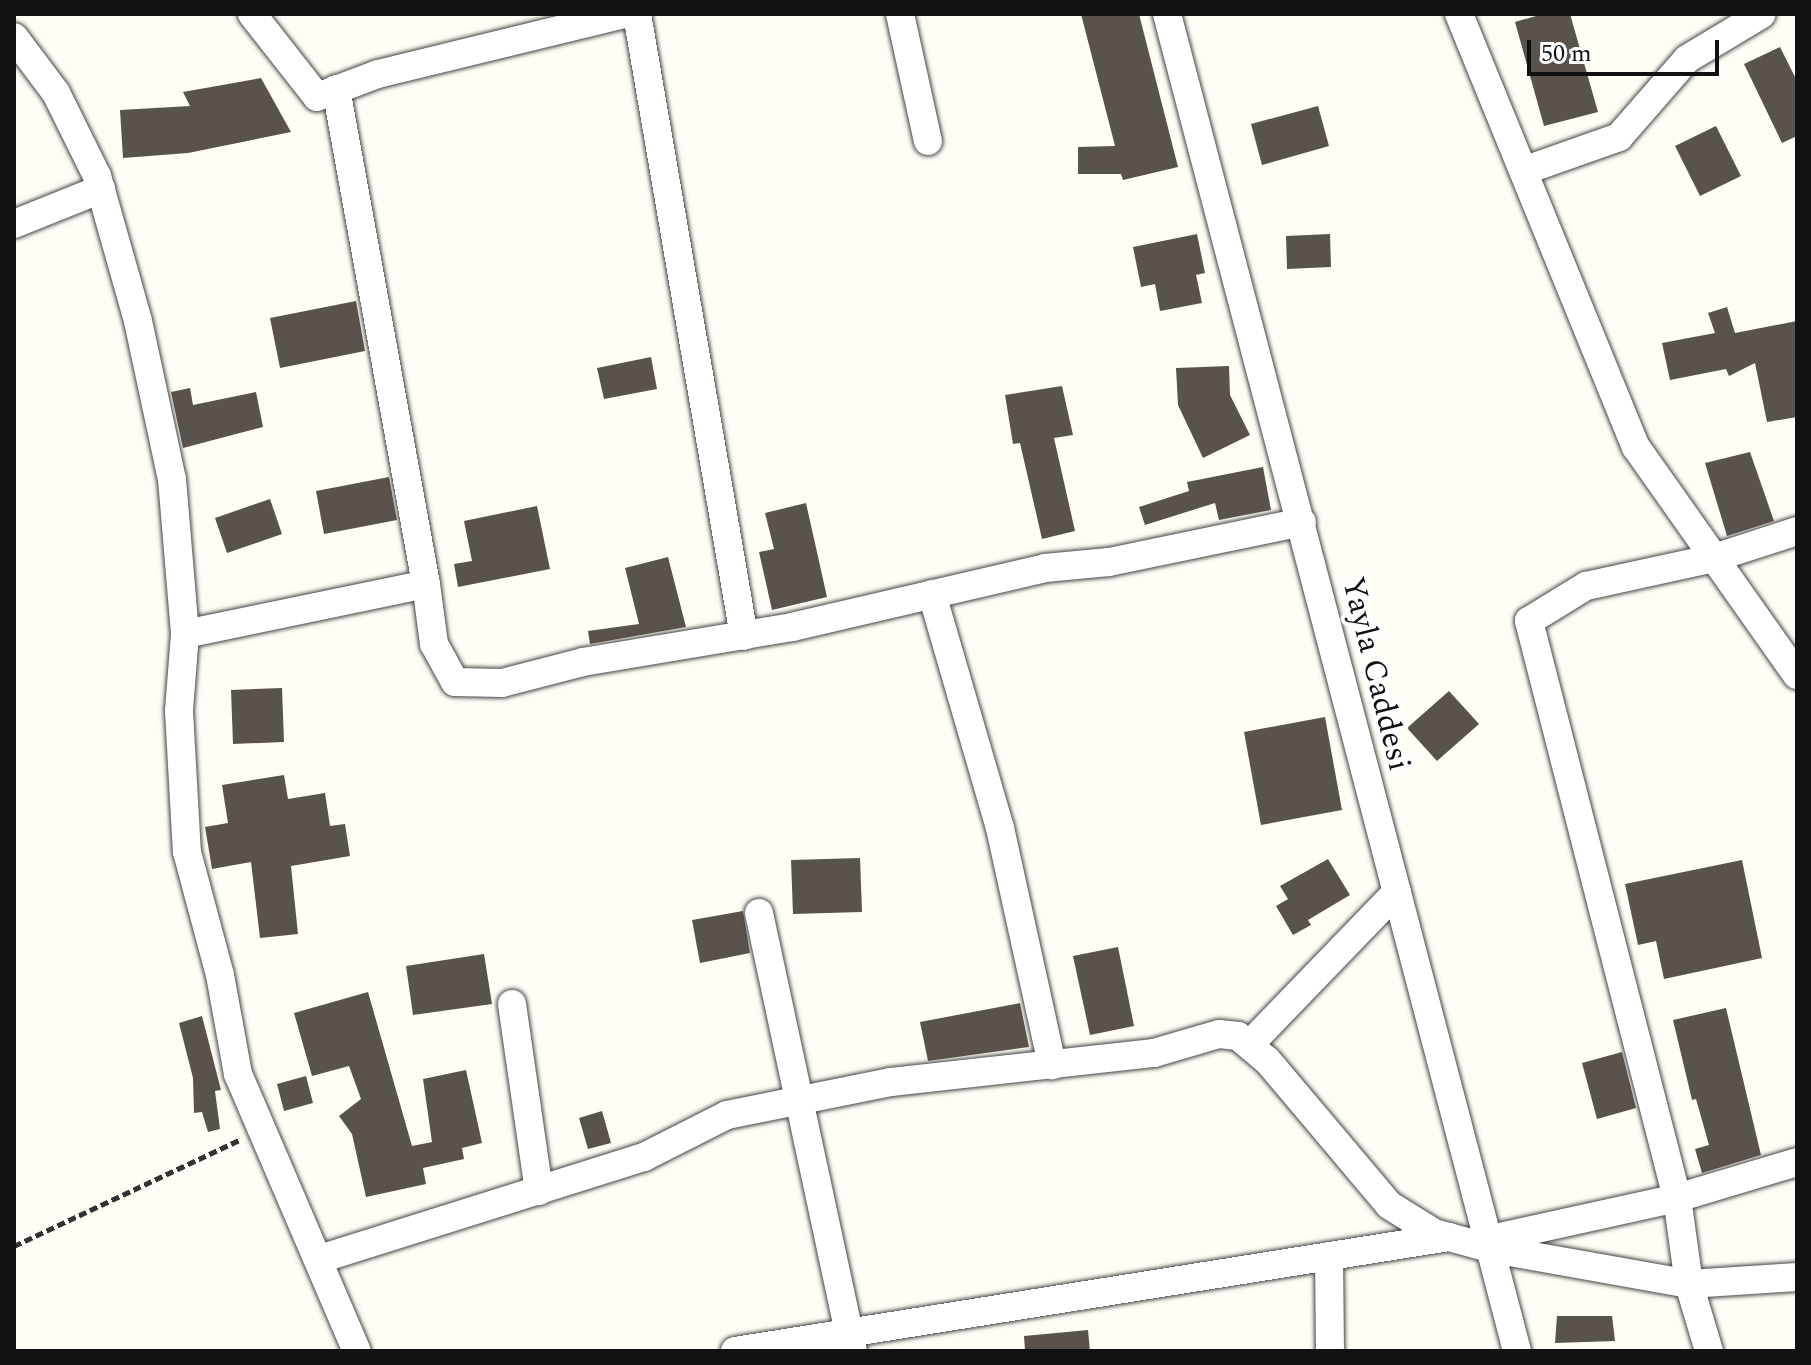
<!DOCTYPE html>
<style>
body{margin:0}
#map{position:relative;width:1811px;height:1365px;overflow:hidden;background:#fffdf5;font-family:Spectral,serif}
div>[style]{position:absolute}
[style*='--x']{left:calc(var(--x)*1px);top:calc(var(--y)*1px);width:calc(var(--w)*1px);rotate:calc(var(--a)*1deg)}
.building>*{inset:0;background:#5a524d}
.path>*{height:5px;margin-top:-2.5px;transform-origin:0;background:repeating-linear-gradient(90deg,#333 0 8px,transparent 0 12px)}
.roads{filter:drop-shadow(0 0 2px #444) drop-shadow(0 0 2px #444)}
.minor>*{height:28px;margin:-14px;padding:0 14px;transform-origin:14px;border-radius:14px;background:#fff}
span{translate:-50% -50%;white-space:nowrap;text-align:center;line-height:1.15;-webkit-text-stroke:8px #fff;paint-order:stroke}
.street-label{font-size:32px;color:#111}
.frame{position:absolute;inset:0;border:16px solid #111;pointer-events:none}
.scale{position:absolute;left:1527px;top:40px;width:192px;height:36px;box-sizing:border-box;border:4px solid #111;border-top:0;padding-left:10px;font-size:24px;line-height:28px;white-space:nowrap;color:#111;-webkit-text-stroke:6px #fff;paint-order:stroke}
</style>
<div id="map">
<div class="building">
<i style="clip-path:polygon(1081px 14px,1139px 14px,1178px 167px,1123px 180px,1121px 174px,1078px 174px,1078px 147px,1115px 146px)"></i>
<i style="clip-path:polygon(1543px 14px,1570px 14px,1598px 112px,1544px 126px,1515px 22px)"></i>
<i style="clip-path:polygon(1780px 47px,1797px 81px,1797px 136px,1782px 143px,1744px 64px)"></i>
<i style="clip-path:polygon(261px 78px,291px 132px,188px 153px,123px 158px,120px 110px,190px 106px,183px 92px)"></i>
<i style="clip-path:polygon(1318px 106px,1329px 146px,1262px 165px,1251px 124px)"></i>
<i style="clip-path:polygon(1716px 126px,1741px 176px,1700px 196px,1675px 146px)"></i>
<i style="clip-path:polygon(1197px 234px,1205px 273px,1196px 275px,1202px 303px,1160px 311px,1155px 284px,1141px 287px,1133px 247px)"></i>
<i style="clip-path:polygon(1330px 234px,1331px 267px,1287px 269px,1286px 236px)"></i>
<i style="clip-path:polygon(356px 301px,365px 351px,280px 368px,270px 318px)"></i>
<i style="clip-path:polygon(1727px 307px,1735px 333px,1797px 321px,1797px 417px,1767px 422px,1755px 363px,1729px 376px,1726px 369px,1670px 380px,1662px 343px,1715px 333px,1708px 313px)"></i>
<i style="clip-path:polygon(651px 357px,657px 389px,604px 399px,597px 368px)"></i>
<i style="clip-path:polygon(1229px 366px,1230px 395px,1250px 435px,1203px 458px,1178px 405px,1176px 368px)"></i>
<i style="clip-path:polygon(1062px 386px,1073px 435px,1054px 438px,1075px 531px,1042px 539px,1020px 443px,1013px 444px,1005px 395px)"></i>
<i style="clip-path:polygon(190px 388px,193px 405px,256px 392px,263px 427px,183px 448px,171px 392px)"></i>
<i style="clip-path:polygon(1750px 452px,1774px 521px,1727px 536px,1705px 463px)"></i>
<i style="clip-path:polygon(1263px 467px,1271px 510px,1219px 520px,1215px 503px,1145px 525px,1139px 507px,1189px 491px,1187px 482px)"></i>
<i style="clip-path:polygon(389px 477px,397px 520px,324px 534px,316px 491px)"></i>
<i style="clip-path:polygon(270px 499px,282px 534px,227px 553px,215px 518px)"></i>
<i style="clip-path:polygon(806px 503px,827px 597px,772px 610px,759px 552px,774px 549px,765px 513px)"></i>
<i style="clip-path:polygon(537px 506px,550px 569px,458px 587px,454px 564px,472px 561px,464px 521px)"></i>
<i style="clip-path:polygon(668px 557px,686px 627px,590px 644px,588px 631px,639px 624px,625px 568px)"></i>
<i style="clip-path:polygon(282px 688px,284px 742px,233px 744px,231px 690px)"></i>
<i style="clip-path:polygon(1449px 691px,1479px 724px,1437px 761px,1407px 728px)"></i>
<i style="clip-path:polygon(1325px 717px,1342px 810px,1261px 825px,1244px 732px)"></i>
<i style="clip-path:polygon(284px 775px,288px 799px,325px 793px,330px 826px,345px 824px,350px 856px,291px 866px,298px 934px,260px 938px,251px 862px,212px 869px,205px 827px,228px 823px,222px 785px)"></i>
<i style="clip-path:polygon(860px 858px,862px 912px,793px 914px,791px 860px)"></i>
<i style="clip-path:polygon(1328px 859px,1350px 895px,1308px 920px,1311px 925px,1293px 935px,1276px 906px,1288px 899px,1280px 886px)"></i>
<i style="clip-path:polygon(1742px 860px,1762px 958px,1664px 979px,1656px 941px,1638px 945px,1625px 884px)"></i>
<i style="clip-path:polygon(743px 911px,750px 953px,700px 963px,692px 920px)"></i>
<i style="clip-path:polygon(1118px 947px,1134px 1026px,1090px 1035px,1073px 956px)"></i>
<i style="clip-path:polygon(484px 954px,492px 1004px,413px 1015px,406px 966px)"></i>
<i style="clip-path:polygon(368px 992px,412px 1146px,432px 1142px,423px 1079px,466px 1070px,482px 1143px,462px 1148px,464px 1159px,423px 1168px,426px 1184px,366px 1197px,352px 1134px,339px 1116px,361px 1099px,349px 1066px,312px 1076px,294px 1013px)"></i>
<i style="clip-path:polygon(1020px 1003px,1029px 1047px,928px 1061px,920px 1022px)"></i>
<i style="clip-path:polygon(1726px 1008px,1761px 1155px,1702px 1173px,1695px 1149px,1709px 1145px,1696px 1099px,1692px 1100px,1673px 1020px)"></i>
<i style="clip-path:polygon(202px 1016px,221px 1090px,215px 1091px,220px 1129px,208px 1132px,202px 1112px,194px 1113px,193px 1078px,179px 1023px)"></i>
<i style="clip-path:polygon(1622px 1052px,1636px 1108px,1597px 1119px,1582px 1063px)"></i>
<i style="clip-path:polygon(306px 1076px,313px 1103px,284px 1111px,277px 1084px)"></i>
<i style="clip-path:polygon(602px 1111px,611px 1143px,588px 1149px,579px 1118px)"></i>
<i style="clip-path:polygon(1557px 1316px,1612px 1316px,1615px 1341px,1555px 1343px)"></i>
<i style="clip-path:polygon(1088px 1330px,1090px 1351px,1025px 1351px,1024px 1336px)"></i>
</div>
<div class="path">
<i style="--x:14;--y:1246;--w:251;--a:-25.2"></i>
</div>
<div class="roads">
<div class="minor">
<i style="--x:252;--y:14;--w:105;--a:51.9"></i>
<i style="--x:317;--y:97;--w:65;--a:-20.7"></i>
<i style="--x:378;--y:74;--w:253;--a:-13.7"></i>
<i style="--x:637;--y:14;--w:631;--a:80.24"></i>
<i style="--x:900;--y:14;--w:130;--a:77.6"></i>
<i style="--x:1167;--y:14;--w:1382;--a:75.33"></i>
<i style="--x:1459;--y:14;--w:468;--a:67.8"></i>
<i style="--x:1636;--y:447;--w:279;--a:54.8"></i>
<i style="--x:14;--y:37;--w:70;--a:53.1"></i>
<i style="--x:56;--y:93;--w:93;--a:63.7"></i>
<i style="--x:97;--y:176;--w:151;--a:74.2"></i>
<i style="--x:138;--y:321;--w:162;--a:77.9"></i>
<i style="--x:172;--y:479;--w:156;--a:85.2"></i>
<i style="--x:185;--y:634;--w:77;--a:94.5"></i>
<i style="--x:179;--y:711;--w:141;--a:86.8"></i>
<i style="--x:187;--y:852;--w:127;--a:75"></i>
<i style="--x:220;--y:975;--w:101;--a:79.7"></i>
<i style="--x:238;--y:1074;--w:301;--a:66.8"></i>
<i style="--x:1526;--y:170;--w:99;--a:-19.5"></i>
<i style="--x:1619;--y:137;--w:103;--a:-48.9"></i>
<i style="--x:1687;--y:59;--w:87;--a:-31"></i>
<i style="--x:14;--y:224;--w:94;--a:-21.9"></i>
<i style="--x:426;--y:584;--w:61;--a:82.4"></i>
<i style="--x:434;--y:644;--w:43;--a:61.1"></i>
<i style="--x:455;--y:682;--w:47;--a:1.2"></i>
<i style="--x:502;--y:683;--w:84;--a:-14.5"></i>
<i style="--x:583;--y:662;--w:212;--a:-9.5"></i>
<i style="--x:792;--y:627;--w:260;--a:-13.1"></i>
<i style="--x:1045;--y:568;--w:64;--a:-5.4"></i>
<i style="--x:1109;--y:562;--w:197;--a:-11.7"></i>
<i style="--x:932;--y:594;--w:244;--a:73.8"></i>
<i style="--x:1000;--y:828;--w:243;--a:77.6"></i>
<i style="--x:185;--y:634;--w:246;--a:-11.7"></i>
<i style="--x:426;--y:584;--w:503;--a:-100.3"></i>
<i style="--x:759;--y:913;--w:447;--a:77.9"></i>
<i style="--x:512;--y:1004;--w:189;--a:81.8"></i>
<i style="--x:1249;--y:1045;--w:213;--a:-46"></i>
<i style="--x:1491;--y:1239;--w:190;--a:-12.4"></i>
<i style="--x:1677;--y:1198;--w:125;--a:-16.7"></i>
<i style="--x:1329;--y:1256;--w:95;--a:89.4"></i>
<i style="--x:320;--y:1259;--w:340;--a:-17.5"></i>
<i style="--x:644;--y:1157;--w:93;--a:-26.8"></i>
<i style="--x:727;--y:1115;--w:167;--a:-11.4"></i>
<i style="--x:891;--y:1082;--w:265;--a:-6.3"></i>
<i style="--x:1154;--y:1053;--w:68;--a:-16.3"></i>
<i style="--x:1219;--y:1034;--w:19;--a:6"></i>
<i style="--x:1238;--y:1036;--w:38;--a:40"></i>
<i style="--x:1267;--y:1060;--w:189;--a:49.9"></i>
<i style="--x:1389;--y:1205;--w:53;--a:31.9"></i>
<i style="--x:1434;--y:1233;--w:61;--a:15.2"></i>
<i style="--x:1493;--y:1249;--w:199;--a:10.1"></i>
<i style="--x:1689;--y:1284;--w:108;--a:-3.7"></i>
<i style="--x:735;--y:1351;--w:723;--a:-9.07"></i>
<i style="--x:1709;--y:1351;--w:70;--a:-106.6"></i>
<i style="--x:1689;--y:1284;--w:87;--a:-97.9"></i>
<i style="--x:1677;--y:1198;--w:596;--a:-104.39"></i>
<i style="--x:1529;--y:621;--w:67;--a:-31.6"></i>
<i style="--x:1586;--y:586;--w:131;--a:-12.3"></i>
<i style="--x:1714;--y:558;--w:87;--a:-18"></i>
</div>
</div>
<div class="street-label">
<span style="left:1375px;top:674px;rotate:76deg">Yayla Caddesi</span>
</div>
<div class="frame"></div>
<div class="scale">50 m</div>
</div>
